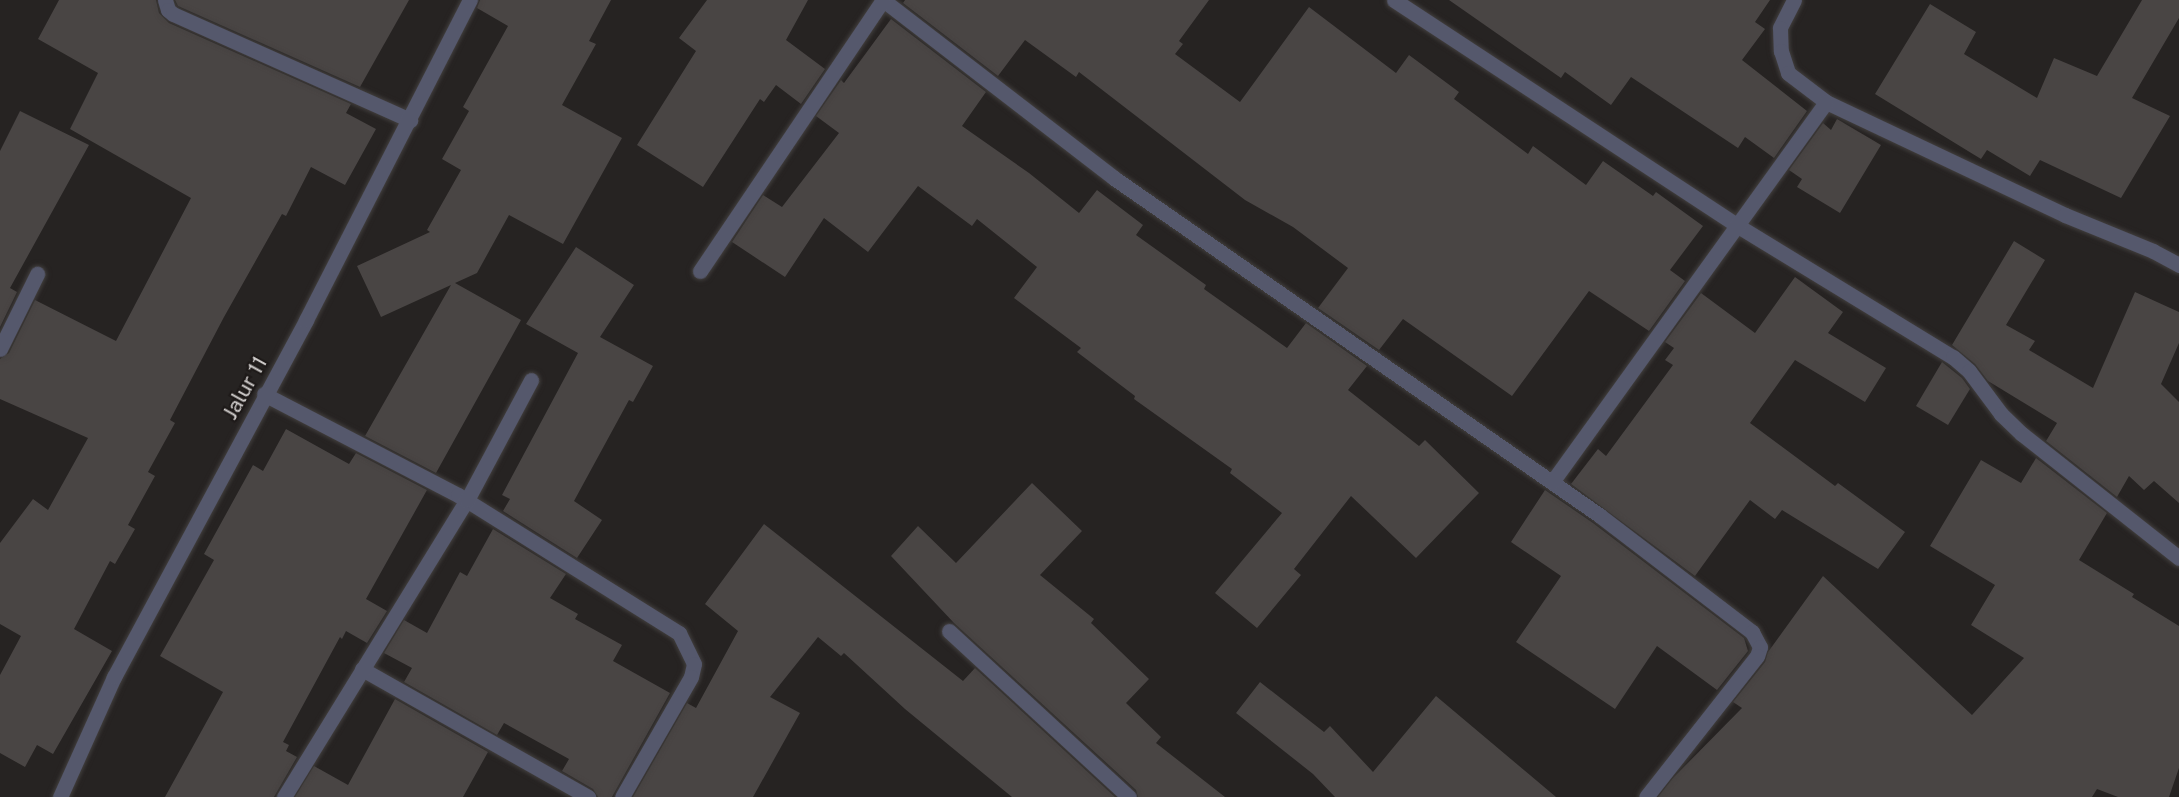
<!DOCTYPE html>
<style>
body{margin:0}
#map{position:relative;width:2179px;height:797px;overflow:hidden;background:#262322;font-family:"Public Sans",sans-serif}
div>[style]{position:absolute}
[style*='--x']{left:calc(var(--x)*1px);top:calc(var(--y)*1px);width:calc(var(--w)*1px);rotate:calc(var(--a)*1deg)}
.building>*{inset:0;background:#494544}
.roads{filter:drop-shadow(0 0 2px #423f3e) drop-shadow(0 0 2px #423f3e)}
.minor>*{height:15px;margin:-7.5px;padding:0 7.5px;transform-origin:7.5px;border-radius:7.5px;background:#55586c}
span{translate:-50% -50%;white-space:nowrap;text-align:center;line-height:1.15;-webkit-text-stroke:4.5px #1d1918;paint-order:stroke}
.street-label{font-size:21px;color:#d3d0cf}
</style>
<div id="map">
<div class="building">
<i style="clip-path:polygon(59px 0,156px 0,159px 13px,169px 23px,351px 104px,346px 113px,376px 129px,345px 185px,311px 167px,286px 216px,282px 214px,224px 317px,170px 420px,175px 423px,148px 472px,155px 476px,128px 525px,135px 529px,115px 564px,110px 561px,74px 629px,112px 651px,53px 754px,37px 745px,25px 767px,0 753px,0 675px,21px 636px,0 624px,0 543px,33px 499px,48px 510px,88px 438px,0 399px,0 359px,9px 353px,35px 300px,116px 341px,191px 198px,70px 129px,98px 73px,38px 39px)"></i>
<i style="clip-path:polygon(175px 0,409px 0,360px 87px,178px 6px)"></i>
<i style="clip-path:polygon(480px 0,611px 0,589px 41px,596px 44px,562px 105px,622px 138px,563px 244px,509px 215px,477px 273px,455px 283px,521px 320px,436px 473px,365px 436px,451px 285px,381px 317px,357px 266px,430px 232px,427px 230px,461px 170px,442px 159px,469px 111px,463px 107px,508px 26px,477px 8px)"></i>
<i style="clip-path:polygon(707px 0,808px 0,786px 40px,825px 69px,801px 104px,776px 85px,764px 102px,760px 99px,703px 187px,637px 145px,696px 51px,679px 38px)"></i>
<i style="clip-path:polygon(905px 0,1209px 0,1179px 41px,1183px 44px,1175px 54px,1240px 102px,1309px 7px,1396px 73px,1409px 55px,1459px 92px,1454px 99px,1528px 154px,1533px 146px,1586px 185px,1603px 161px,1653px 196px,1656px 192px,1703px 226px,1670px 270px,1685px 281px,1649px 331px,1589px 291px,1512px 396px,1403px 319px,1379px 350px,1318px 308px,1348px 268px,1293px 227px,1245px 200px,1079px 72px,1076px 77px,1025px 40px,998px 76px,903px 3px)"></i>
<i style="clip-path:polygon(1449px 0,1770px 0,1755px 22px,1765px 29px,1742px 60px,1807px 111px,1774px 158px,1745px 137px,1738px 148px,1631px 77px,1611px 105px,1565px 72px,1561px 78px)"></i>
<i style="clip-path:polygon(2142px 0,2179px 0,2179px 18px,2132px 98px,2170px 116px,2121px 198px,2040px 160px,2030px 176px,1987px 150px,1981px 159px,1875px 94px,1930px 4px,1976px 32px,1964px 54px,2037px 98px,2054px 58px,2097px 76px)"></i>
<i style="clip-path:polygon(891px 19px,986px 92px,962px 126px,1029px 173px,1079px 213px,1097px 190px,1143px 225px,1136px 235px,1206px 285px,1204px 289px,1287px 348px,1306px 323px,1367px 366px,1348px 390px,1419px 446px,1425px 440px,1479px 493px,1416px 558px,1351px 496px,1294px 569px,1301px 575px,1257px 628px,1215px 593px,1282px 513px,1230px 473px,1232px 469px,1134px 399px,1135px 396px,1077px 352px,1081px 348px,1014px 298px,1037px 267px,977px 219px,972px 226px,918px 186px,868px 252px,824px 218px,785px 277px,732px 242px,763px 195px,782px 207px,839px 133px,816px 116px,841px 80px,844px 83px)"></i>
<i style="clip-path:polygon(20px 111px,89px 145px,10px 288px,17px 292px,0 327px,0 151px)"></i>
<i style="clip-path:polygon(1837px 119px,1881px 145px,1840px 213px,1797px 187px,1802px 179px,1789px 170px,1823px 123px,1831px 130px)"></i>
<i style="clip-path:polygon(2014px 241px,2045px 260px,2006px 325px,2035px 341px,2029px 350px,2093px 388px,2135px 292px,2179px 312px,2179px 343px,2161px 384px,2179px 402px,2179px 503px,2154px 481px,2144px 490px,2129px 476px,2117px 497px,2046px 441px,2057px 423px,1988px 381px,1975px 364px,1952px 345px)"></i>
<i style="clip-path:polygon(576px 247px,634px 285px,600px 337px,653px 366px,633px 402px,629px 400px,574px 501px,602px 520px,577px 558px,503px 511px,510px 499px,502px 495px,578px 353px,526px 324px)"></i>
<i style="clip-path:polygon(1795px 277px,1843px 312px,1828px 333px,1886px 368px,1865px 402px,1795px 360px,1750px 423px,1835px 486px,1838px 483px,1905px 532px,1878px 569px,1782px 510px,1775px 519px,1750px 500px,1695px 576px,1571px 484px,1598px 449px,1606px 456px,1673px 365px,1665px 360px,1674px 348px,1665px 342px,1701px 293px,1755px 333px)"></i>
<i style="clip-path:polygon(1942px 362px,1962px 378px,1970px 389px,1948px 425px,1916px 406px)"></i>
<i style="clip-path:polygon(286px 429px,349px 464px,356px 453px,427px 490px,366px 599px,387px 611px,367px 643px,346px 631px,342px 639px,340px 637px,283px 742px,289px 745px,286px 751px,297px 757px,274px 797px,165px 797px,223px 692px,160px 656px,214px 560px,204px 554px,253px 465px,263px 471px)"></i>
<i style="clip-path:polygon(2036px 458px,2107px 513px,2079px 560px,2134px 594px,2132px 597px,2179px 626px,2179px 768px,2169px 797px,2118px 797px,2097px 789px,2092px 797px,1658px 797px,1673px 778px,1742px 708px,1733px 702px,1765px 662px,1768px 652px,1823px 576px,1972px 715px,2024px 658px,1971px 625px,1995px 585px,1930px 546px,1981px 460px,2021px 483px)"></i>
<i style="clip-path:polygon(1032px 483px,1082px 531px,1040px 575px,1094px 619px,1091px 623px,1149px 679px,1126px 703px,1161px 737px,1156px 743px,1225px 797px,1138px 797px,1136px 790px,954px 623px,891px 556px,918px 526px,956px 563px)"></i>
<i style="clip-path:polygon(1545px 490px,1593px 523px,1744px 638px,1748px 651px,1717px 690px,1657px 646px,1615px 709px,1516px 642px,1561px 576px,1511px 542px)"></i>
<i style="clip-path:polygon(764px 524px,963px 681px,975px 668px,1115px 797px,1012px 797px,905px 709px,844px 653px,841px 656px,818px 637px,770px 697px,800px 713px,753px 797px,633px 797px,687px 703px,696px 708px,738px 631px,705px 604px)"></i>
<i style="clip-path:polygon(493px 529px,566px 574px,550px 598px,578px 614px,575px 619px,622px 645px,613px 661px,670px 693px,612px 797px,598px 797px,593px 789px,562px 771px,569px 759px,504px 723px,497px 735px,404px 682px,412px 668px,384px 653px,404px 620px,427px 633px,460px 572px,467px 576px)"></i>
<i style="clip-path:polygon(1260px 682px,1324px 732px,1330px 726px,1373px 772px,1436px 696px,1556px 797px,1335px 797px,1313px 774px,1236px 713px)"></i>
<i style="clip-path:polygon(395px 699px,488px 752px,463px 797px,295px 797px,314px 766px,348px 785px)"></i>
</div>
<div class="roads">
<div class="minor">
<i style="--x:165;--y:0;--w:10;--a:73"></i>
<i style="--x:168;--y:10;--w:6;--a:39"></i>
<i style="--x:173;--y:14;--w:260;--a:24.1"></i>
<i style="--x:883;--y:0;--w:292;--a:37.6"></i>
<i style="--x:1114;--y:178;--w:591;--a:34.79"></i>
<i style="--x:1599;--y:515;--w:193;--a:37.4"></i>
<i style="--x:1752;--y:632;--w:17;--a:62"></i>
<i style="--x:1760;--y:647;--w:9;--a:108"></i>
<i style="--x:1757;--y:656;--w:179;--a:128.2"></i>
<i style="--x:1394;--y:0;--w:412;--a:33.3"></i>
<i style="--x:1738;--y:226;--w:252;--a:31.4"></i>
<i style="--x:1953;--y:357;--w:21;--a:41"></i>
<i style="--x:1969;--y:371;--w:54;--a:53.3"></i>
<i style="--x:2001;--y:414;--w:29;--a:44"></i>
<i style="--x:2022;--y:434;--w:200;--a:38.3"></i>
<i style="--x:1794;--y:0;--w:31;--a:117"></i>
<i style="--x:1780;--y:28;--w:23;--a:88"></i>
<i style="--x:1781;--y:51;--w:23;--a:72"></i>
<i style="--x:1788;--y:73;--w:48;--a:37.3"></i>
<i style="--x:1826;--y:102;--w:264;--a:25.3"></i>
<i style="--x:2065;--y:215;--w:95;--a:22.2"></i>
<i style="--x:2153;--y:251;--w:30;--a:28"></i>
<i style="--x:700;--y:271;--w:327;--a:-56"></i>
<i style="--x:0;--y:349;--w:84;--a:-63.7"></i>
<i style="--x:264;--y:394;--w:219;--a:27.5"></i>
<i style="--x:458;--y:495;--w:261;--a:32"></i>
<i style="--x:679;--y:633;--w:34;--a:64"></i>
<i style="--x:694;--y:664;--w:13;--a:103"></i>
<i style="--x:691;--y:677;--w:138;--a:119.9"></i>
<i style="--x:1552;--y:482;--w:468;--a:-54.2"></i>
<i style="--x:949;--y:631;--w:245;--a:42.7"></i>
<i style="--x:362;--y:669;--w:260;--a:29.5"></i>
<i style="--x:60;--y:797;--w:132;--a:-65.8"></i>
<i style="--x:114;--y:677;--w:405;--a:-61.7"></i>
<i style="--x:306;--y:320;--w:360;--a:-62.9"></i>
<i style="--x:284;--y:797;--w:349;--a:-58.4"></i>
<i style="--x:467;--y:500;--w:136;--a:-61.9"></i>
</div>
</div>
<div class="street-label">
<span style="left:245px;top:388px;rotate:-61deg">Jalur 11</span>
</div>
</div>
